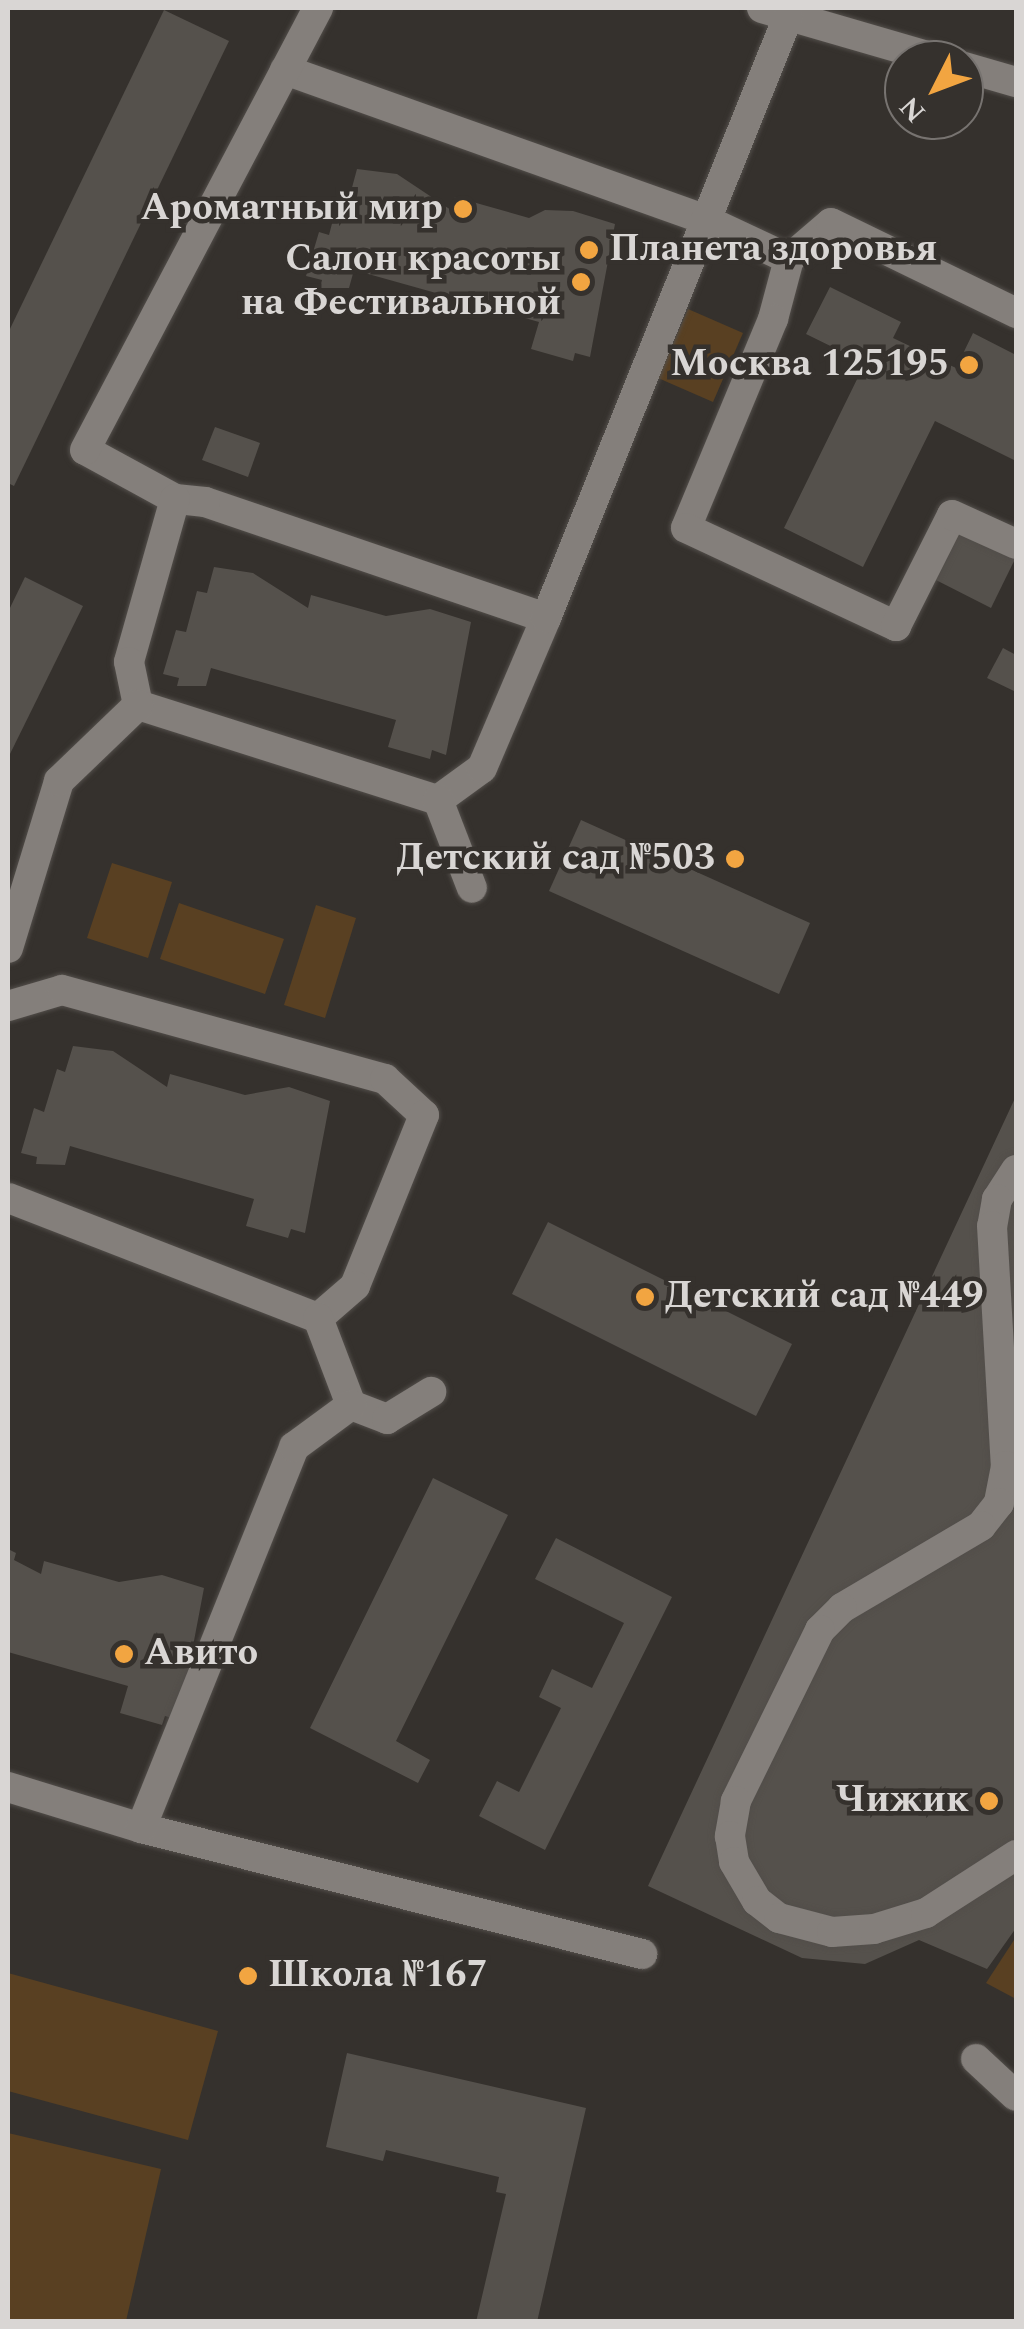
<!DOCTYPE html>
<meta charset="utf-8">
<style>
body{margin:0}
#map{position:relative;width:1024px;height:2329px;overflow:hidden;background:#35312d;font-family:Spectral,serif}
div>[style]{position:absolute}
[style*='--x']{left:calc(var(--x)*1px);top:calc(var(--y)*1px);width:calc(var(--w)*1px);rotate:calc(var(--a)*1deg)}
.green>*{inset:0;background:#594022}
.building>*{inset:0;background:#55514c}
.roads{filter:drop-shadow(0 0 2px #524e4a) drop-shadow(0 0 2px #524e4a)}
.minor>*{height:30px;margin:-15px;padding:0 15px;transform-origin:15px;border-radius:15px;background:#847f7b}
.dots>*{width:28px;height:28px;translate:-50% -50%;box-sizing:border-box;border:5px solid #35312d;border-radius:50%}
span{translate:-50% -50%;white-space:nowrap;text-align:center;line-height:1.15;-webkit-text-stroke:9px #35312d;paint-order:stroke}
.poi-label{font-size:38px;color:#d9d6d4;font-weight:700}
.right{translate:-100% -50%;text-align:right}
.left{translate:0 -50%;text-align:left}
.frame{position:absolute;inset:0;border:10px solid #d9d6d4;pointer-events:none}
.north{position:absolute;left:884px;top:40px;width:100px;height:100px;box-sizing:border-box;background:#35312d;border:2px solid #777370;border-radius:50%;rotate:228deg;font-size:28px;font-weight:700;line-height:40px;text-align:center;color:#d9d6d4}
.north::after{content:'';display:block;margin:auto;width:35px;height:45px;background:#f2a541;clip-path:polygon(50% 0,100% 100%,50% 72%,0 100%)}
</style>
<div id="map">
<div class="green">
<i style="clip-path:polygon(688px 309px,743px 333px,713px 402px,658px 378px)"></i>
<i style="clip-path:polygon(112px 863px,172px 882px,148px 958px,87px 938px)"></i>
<i style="clip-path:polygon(179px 903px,284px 939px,265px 994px,160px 959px)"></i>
<i style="clip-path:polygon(316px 905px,356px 918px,325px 1018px,284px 1005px)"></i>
<i style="clip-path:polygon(1016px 1937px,1016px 1999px,986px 1983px)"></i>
<i style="clip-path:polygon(8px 1973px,218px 2031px,188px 2140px,8px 2091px)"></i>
<i style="clip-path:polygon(8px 2133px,161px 2169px,126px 2321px,8px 2321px)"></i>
</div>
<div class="building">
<i style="clip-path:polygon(164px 10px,229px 41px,14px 486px,8px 483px,8px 333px)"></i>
<i style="clip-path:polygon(357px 169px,397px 174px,451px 210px,455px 197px,529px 218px,545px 210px,573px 211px,615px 224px,590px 357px,575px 353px,573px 361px,531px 349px,539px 322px,354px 270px,349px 288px,320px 288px,322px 280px,306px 276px,319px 232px,329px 235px,340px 193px,350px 195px)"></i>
<i style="clip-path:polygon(830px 287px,901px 322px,893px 338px,956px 368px,973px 333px,1016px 355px,1016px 461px,935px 421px,863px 567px,784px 528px,865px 363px,806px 334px)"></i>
<i style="clip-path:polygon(215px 427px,260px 443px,248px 477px,202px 460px)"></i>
<i style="clip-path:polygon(957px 527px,1016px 557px,991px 608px,932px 578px)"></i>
<i style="clip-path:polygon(214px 567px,253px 573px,308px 608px,311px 595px,386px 616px,430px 609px,471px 622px,446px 755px,432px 750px,430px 759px,388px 747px,396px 720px,211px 668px,206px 686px,177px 686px,179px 678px,163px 674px,176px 630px,186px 632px,197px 591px,207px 593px)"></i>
<i style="clip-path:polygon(25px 577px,83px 606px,8px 758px,8px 612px)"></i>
<i style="clip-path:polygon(1003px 648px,1016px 655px,1016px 692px,987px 678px)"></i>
<i style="clip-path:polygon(581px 820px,810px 923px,779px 994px,549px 891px)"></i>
<i style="clip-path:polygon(73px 1046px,113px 1051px,167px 1087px,170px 1074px,245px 1095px,289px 1087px,330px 1101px,305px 1233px,291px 1229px,288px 1238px,246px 1226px,254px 1199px,70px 1146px,65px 1165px,36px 1164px,37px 1157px,21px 1153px,34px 1108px,44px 1112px,57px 1069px,65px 1072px)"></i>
<i style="clip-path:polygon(1016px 1096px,1016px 1928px,987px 1969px,919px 1940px,865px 1964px,802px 1958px,648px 1886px)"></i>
<i style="clip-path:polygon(548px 1222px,792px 1344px,756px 1416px,512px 1294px)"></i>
<i style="clip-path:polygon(433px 1478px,508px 1515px,396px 1741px,430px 1760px,418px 1783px,310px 1728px)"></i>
<i style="clip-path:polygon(556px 1538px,672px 1597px,545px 1850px,479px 1816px,497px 1781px,519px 1792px,561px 1708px,539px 1697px,552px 1669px,592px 1688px,624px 1623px,535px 1579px)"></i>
<i style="clip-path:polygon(8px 1549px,16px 1553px,14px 1560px,41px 1574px,44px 1561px,119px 1582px,162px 1575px,204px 1588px,179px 1720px,165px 1716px,162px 1725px,120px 1713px,128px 1686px,8px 1652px)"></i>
<i style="clip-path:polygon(347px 2053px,586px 2108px,537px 2322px,476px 2322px,506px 2194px,496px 2192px,499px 2177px,386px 2150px,383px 2161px,326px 2147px)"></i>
</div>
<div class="roads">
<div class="minor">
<i style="--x:762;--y:8;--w:186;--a:16.2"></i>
<i style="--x:964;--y:67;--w:54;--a:16.1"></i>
<i style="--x:285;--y:70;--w:447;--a:19.6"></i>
<i style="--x:706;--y:220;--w:92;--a:25.2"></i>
<i style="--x:789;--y:259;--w:55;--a:-40.6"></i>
<i style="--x:831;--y:223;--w:206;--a:25.9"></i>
<i style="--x:789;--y:259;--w:62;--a:104.9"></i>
<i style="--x:773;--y:319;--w:226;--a:112.6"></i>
<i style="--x:686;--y:528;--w:232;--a:25"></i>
<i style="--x:896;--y:626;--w:124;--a:-63.2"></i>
<i style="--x:952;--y:515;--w:70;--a:24.4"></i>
<i style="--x:175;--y:499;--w:102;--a:-151.4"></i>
<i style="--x:85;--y:450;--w:500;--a:-62.2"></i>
<i style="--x:546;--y:618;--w:360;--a:-161.2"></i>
<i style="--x:205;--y:502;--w:30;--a:-174"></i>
<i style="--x:175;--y:499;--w:169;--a:105.8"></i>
<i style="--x:129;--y:662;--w:44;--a:78.2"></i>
<i style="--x:138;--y:705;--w:315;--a:17.6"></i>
<i style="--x:438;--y:800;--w:54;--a:-36"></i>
<i style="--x:482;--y:768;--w:163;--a:-66.9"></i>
<i style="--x:546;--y:618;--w:648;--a:-68.07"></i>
<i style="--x:438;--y:800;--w:94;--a:68.9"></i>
<i style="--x:8;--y:948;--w:175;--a:-73"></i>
<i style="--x:59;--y:781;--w:110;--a:-43.9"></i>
<i style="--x:8;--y:1006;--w:56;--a:-16.5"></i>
<i style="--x:62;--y:990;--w:335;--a:15.4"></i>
<i style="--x:385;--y:1079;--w:53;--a:42.7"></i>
<i style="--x:424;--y:1115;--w:184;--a:112"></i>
<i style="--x:355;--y:1286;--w:49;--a:139.1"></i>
<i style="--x:318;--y:1318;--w:332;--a:-158.8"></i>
<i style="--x:1016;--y:1170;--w:35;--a:123"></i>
<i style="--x:997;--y:1199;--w:27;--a:100"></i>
<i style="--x:992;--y:1226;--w:240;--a:86.7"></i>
<i style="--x:1006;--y:1466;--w:38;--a:101"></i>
<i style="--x:999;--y:1503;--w:29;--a:128"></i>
<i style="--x:981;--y:1526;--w:161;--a:149.5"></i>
<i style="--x:842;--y:1608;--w:31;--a:135"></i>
<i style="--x:820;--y:1630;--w:191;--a:116.2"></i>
<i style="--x:736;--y:1801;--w:36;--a:100"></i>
<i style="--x:730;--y:1836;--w:26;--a:81"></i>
<i style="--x:734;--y:1862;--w:45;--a:59.5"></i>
<i style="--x:757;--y:1901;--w:28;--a:38"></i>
<i style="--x:779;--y:1918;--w:55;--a:14.8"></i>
<i style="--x:832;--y:1932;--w:42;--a:-4.1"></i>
<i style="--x:874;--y:1929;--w:54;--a:-17.1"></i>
<i style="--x:926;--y:1913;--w:107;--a:-32.8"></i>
<i style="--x:318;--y:1318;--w:93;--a:69.2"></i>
<i style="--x:351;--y:1405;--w:39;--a:21"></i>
<i style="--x:387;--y:1419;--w:52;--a:-31.5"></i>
<i style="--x:8;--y:1787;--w:139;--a:17.1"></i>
<i style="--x:141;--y:1828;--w:517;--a:14.12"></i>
<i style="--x:141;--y:1828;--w:411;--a:-68.1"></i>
<i style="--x:294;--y:1447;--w:71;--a:-36.4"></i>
<i style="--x:976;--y:2059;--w:54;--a:42.8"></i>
</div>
</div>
<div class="dots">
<i style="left:463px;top:209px;background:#f2a541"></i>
<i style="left:589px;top:250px;background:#f2a541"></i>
<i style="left:581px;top:282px;background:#f2a541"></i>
<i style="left:969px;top:365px;background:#f2a541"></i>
<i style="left:735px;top:859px;background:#f2a541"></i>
<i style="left:645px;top:1297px;background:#f2a541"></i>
<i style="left:124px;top:1654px;background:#f2a541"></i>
<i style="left:989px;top:1801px;background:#f2a541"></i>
<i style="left:248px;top:1976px;background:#f2a541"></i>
</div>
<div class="poi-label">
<span class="right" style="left:443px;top:209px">Ароматный мир</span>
<span class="left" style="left:609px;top:250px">Планета здоровья</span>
<span class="right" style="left:561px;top:282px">Салон красоты<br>на Фестивальной</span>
<span class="right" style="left:949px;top:365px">Москва 125195</span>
<span class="right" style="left:715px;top:859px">Детский сад №503</span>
<span class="left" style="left:665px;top:1297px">Детский сад №449</span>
<span class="left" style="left:144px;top:1654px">Авито</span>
<span class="right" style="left:969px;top:1801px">Чижик</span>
<span class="left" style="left:268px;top:1976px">Школа №167</span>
</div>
<div class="frame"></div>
<div class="north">N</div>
</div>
